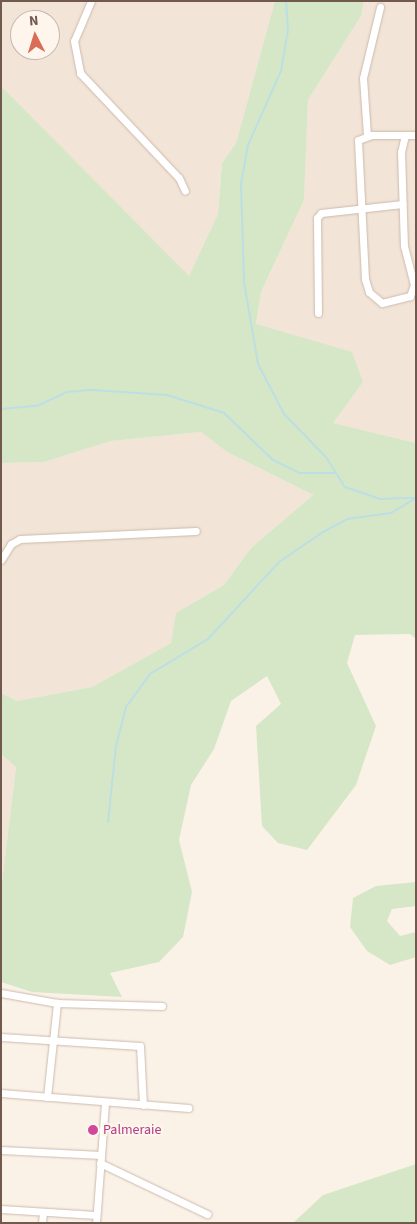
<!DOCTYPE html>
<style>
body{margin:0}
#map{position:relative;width:417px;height:1224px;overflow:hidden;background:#fbf2e7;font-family:"Source Sans 3",sans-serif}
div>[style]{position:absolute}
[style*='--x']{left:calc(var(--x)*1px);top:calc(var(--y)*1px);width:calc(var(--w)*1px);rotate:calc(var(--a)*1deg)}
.residential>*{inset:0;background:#f2e4d6}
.green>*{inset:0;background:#d5e7c7}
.stream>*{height:2px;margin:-1px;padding:0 1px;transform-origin:1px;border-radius:1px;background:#bddfe3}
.roads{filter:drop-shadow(0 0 1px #ccbaae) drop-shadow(0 0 1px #ccbaae)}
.minor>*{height:7px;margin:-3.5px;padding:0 3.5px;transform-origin:3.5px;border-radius:3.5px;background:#fff}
.dots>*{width:14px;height:14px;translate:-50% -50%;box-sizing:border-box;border:2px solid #fef6ed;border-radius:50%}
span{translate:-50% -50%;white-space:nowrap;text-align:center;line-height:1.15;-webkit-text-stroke:4px #fef6ed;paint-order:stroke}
.hotel-label{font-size:14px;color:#b23c85}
.left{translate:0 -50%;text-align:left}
.frame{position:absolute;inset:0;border:2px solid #72594e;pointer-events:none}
.north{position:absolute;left:10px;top:10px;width:50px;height:50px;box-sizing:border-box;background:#fef6ed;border:1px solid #c6b7ad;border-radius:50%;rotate:355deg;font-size:14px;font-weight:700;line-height:20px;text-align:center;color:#72594e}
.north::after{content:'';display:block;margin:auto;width:18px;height:22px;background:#da6d57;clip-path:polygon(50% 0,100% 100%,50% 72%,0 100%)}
</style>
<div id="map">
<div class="residential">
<i style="clip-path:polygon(evenodd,1px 1px,275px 1px,236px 143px,222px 163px,218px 214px,189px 277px,1px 86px,1px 1px,20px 20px,50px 20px,50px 50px,20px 50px,20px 20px)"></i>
<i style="clip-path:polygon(364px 1px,416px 1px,416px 443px,332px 423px,363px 382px,256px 324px,261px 292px,304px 200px,308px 100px,361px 16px)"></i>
<i style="clip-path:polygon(201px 432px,227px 452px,313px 495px,251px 548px,224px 585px,177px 613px,171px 643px,92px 687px,17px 701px,1px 693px,1px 463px,44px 462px,111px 441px)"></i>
<i style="clip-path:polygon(1px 754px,16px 767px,1px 890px)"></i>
</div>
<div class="green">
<i style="clip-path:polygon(275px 1px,364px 1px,361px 16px,308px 100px,304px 200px,261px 292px,256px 324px,352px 352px,363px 382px,333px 423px,416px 443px,416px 639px,410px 634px,355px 635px,347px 663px,376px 726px,356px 785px,307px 850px,278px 843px,262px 826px,256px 726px,281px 704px,267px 676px,231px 701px,214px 749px,191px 785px,179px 840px,192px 892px,183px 937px,159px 962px,110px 973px,122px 997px,32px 992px,1px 982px,1px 890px,16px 767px,1px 754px,1px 693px,17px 701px,92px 687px,171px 643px,176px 613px,224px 585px,251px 548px,313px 495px,227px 452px,201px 432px,111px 441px,44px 462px,1px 463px,1px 86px,189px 276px,218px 214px,222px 163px,236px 143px)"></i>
<i style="clip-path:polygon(416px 882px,416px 906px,392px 909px,387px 921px,400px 936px,416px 932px,416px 957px,390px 965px,367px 951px,350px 927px,353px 898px,376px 886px)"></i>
<i style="clip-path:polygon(416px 1164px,416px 1223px,293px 1223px,323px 1195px)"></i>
</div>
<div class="stream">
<i style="--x:286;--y:1;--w:29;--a:86"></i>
<i style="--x:288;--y:30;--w:42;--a:99.7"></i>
<i style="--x:281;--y:71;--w:81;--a:114"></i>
<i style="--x:248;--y:145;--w:40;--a:100"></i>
<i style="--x:241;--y:184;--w:98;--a:88.2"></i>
<i style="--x:244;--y:282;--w:83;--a:80.3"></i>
<i style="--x:258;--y:364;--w:56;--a:62.5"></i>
<i style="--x:284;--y:414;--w:60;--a:45.7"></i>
<i style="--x:326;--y:457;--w:36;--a:58"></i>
<i style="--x:345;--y:487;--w:37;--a:19"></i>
<i style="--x:380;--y:499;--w:36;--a:-2"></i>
<i style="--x:1;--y:409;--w:36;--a:-5"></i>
<i style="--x:37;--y:406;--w:33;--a:-25"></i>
<i style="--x:67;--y:392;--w:25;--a:-5"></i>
<i style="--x:92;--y:390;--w:75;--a:3.8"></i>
<i style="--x:167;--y:395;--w:60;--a:17.5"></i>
<i style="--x:224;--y:413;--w:68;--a:43.8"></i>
<i style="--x:273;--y:460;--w:30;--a:26"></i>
<i style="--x:300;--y:473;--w:34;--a:0"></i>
<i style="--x:108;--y:822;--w:76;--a:-84"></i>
<i style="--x:116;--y:746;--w:40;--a:-75.6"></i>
<i style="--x:126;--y:707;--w:41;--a:-54"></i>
<i style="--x:150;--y:674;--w:68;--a:-31.1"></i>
<i style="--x:208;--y:639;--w:105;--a:-47.3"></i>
<i style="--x:279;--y:562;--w:53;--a:-34.3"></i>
<i style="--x:323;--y:532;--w:27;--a:-28"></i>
<i style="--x:347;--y:519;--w:44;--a:-7.8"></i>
<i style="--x:391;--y:513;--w:27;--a:-31"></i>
</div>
<div class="roads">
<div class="minor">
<i style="--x:91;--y:1;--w:43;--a:113"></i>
<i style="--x:74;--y:41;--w:33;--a:79"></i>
<i style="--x:80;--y:73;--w:144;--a:46.7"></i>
<i style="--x:179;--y:178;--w:14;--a:65"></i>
<i style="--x:367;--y:135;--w:57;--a:-94"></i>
<i style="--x:363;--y:78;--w:73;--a:-76.5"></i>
<i style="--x:372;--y:135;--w:33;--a:0"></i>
<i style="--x:405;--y:135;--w:17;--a:103"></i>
<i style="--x:401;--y:152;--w:94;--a:88.2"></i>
<i style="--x:404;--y:246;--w:40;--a:75.6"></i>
<i style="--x:414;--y:285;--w:12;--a:110"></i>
<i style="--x:410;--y:296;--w:29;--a:166"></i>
<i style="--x:382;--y:303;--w:17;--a:-140"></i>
<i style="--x:369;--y:292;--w:14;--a:-107"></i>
<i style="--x:365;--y:279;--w:139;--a:-92.9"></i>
<i style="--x:358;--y:140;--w:15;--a:-20"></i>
<i style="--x:405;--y:135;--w:11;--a:0"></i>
<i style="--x:318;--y:313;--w:95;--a:-90.6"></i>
<i style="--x:317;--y:218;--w:6;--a:-51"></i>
<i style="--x:321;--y:213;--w:82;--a:-6.3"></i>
<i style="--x:1;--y:560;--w:19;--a:-58"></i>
<i style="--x:11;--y:544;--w:10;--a:-29"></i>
<i style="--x:20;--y:539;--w:176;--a:-2.6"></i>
<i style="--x:1;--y:993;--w:57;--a:10.1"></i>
<i style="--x:57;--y:1003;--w:105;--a:1.6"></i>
<i style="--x:1;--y:1037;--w:139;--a:3.7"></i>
<i style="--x:140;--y:1046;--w:59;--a:87.1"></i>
<i style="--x:1;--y:1093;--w:188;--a:4.6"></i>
<i style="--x:47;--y:1097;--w:95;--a:-83.9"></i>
<i style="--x:1;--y:1150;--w:100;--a:2.9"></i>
<i style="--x:100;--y:1163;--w:119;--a:25.5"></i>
<i style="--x:1;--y:1209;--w:95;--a:3.6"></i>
<i style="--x:42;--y:1223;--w:11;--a:-85"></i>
<i style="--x:96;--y:1223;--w:121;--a:-85.7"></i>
</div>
</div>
<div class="dots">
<i style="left:93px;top:1130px;background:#d1479c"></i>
</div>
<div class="hotel-label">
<span class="left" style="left:103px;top:1130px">Palmeraie</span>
</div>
<div class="frame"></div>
<div class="north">N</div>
</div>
